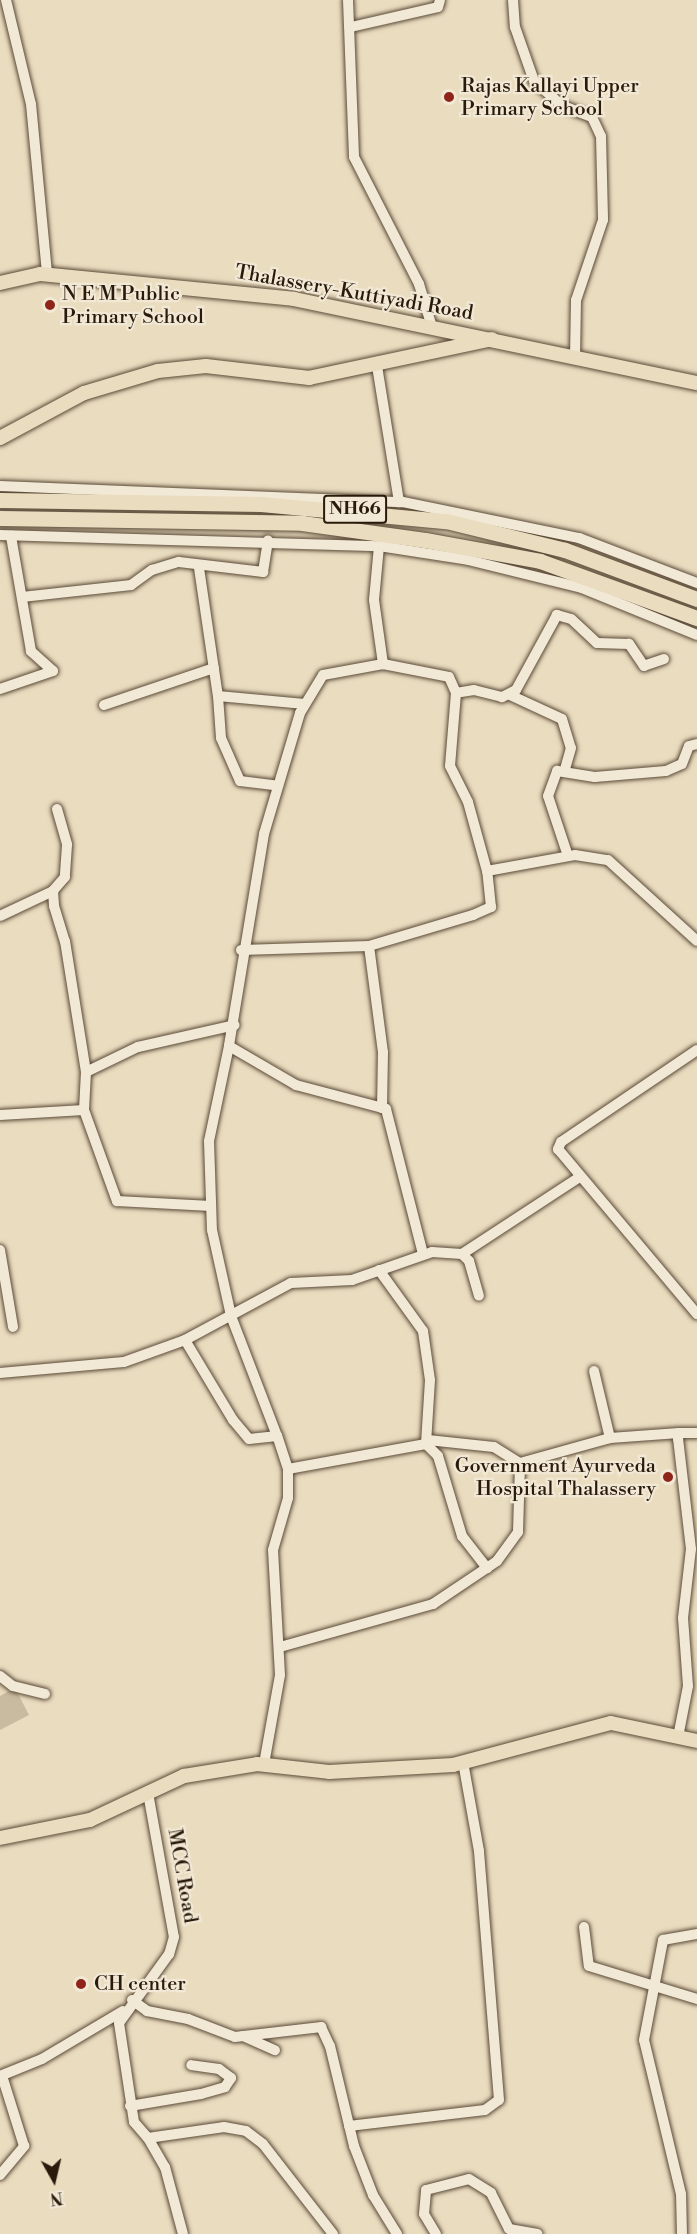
<!DOCTYPE html>
<style>
body{margin:0}
#map{position:relative;width:697px;height:2234px;overflow:hidden;background:#eadcbf;font-family:"Libre Bodoni",serif}
div>[style]{position:absolute}
[style*='--x']{left:calc(var(--x)*1px);top:calc(var(--y)*1px);width:calc(var(--w)*1px);rotate:calc(var(--a)*1deg)}
.green>*{inset:0;background:#c9bba0}
.roads{filter:drop-shadow(0 0 2px #5a4a38) drop-shadow(0 0 2px #5a4a38)}
.minor>*{height:10px;margin:-5px;padding:0 5px;transform-origin:5px;border-radius:5px;background:#f1e8d5}
.major>*{height:14px;margin:-7px;padding:0 7px;transform-origin:7px;border-radius:7px;background:#eadcbf}
.highway>*{height:15px;margin:-7.5px;padding:0 7.5px;transform-origin:7.5px;border-radius:7.5px;background:#eadcbf}
.dots>*{width:16px;height:16px;translate:-50% -50%;box-sizing:border-box;border:3px solid #f1e8d5;border-radius:50%}
span{translate:-50% -50%;white-space:nowrap;text-align:center;line-height:1.15;-webkit-text-stroke:4.5px #f1e8d5;paint-order:stroke}
.shield-label span{padding:2px 4px;background:#f1e8d5;border:2px solid;border-radius:4px;-webkit-text-stroke-width:0}
.shield-label{font-size:18px;color:#2a1a0b;font-weight:700}
.poi-label{font-size:20px;color:#2a1a0b}
.left{translate:0 -50%;text-align:left}
.right{translate:-100% -50%;text-align:right}
.street-label{font-size:20px;color:#2a1a0b}
.north{position:absolute;left:24px;top:2150px;width:60px;height:60px;-webkit-text-stroke:4px #f1e8d5;paint-order:stroke;rotate:172deg;font-size:16px;font-weight:700;line-height:24px;text-align:center;color:#2a1a0b}
.north::after{content:'';display:block;margin:auto;width:21px;height:27px;background:#2a1a0b;clip-path:polygon(50% 0,100% 100%,50% 72%,0 100%)}
</style>
<div id="map">
<div class="green">
<i style="clip-path:polygon(15px 1688px,29px 1715px,0 1730px,0 1696px)"></i>
</div>
<div class="roads">
<div class="minor">
<i style="--x:6;--y:0;--w:107;--a:76.5"></i>
<i style="--x:31;--y:104;--w:171;--a:84.6"></i>
<i style="--x:348;--y:0;--w:157;--a:87.8"></i>
<i style="--x:354;--y:157;--w:143;--a:62.9"></i>
<i style="--x:419;--y:284;--w:45;--a:73.2"></i>
<i style="--x:513;--y:0;--w:27;--a:86"></i>
<i style="--x:515;--y:27;--w:57;--a:70.6"></i>
<i style="--x:534;--y:81;--w:38;--a:41"></i>
<i style="--x:563;--y:106;--w:31;--a:21"></i>
<i style="--x:592;--y:117;--w:21;--a:65"></i>
<i style="--x:601;--y:136;--w:84;--a:88.6"></i>
<i style="--x:603;--y:220;--w:84;--a:108.6"></i>
<i style="--x:576;--y:300;--w:56;--a:91"></i>
<i style="--x:351;--y:27;--w:89;--a:-12.9"></i>
<i style="--x:438;--y:7;--w:7;--a:-74"></i>
<i style="--x:377;--y:366;--w:138;--a:80.8"></i>
<i style="--x:0;--y:486;--w:403;--a:2.3"></i>
<i style="--x:403;--y:502;--w:180;--a:11.6"></i>
<i style="--x:579;--y:538;--w:126;--a:20.9"></i>
<i style="--x:0;--y:535;--w:379;--a:1.7"></i>
<i style="--x:379;--y:546;--w:90;--a:8.9"></i>
<i style="--x:468;--y:560;--w:117;--a:13.8"></i>
<i style="--x:582;--y:588;--w:124;--a:22.2"></i>
<i style="--x:379;--y:546;--w:54;--a:95.3"></i>
<i style="--x:374;--y:600;--w:65;--a:82"></i>
<i style="--x:383;--y:664;--w:61;--a:169.6"></i>
<i style="--x:323;--y:675;--w:44;--a:121.2"></i>
<i style="--x:300;--y:713;--w:126;--a:106.6"></i>
<i style="--x:264;--y:834;--w:215;--a:99.4"></i>
<i style="--x:229;--y:1046;--w:78;--a:30.2"></i>
<i style="--x:296;--y:1085;--w:93;--a:14.9"></i>
<i style="--x:386;--y:1109;--w:150;--a:75.7"></i>
<i style="--x:199;--y:568;--w:129;--a:81.6"></i>
<i style="--x:218;--y:696;--w:87;--a:5.3"></i>
<i style="--x:22;--y:597;--w:110;--a:-6.3"></i>
<i style="--x:131;--y:585;--w:26;--a:-36"></i>
<i style="--x:152;--y:570;--w:28;--a:-17"></i>
<i style="--x:179;--y:562;--w:85;--a:6.8"></i>
<i style="--x:263;--y:572;--w:32;--a:-81"></i>
<i style="--x:664;--y:659;--w:21;--a:161"></i>
<i style="--x:644;--y:666;--w:27;--a:-124"></i>
<i style="--x:629;--y:644;--w:32;--a:-178"></i>
<i style="--x:597;--y:643;--w:35;--a:-137"></i>
<i style="--x:571;--y:619;--w:15;--a:-164"></i>
<i style="--x:557;--y:615;--w:85;--a:118.7"></i>
<i style="--x:516;--y:690;--w:16;--a:153"></i>
<i style="--x:502;--y:697;--w:29;--a:-166"></i>
<i style="--x:474;--y:690;--w:18;--a:171"></i>
<i style="--x:456;--y:693;--w:73;--a:94.7"></i>
<i style="--x:450;--y:766;--w:40;--a:63.4"></i>
<i style="--x:468;--y:802;--w:72;--a:74.6"></i>
<i style="--x:487;--y:871;--w:89;--a:-10.3"></i>
<i style="--x:575;--y:855;--w:33;--a:9"></i>
<i style="--x:608;--y:860;--w:120;--a:42.3"></i>
<i style="--x:383;--y:664;--w:67;--a:11.1"></i>
<i style="--x:449;--y:677;--w:17;--a:66"></i>
<i style="--x:0;--y:689;--w:56;--a:-18.8"></i>
<i style="--x:53;--y:671;--w:30;--a:-138"></i>
<i style="--x:31;--y:651;--w:117;--a:-99.9"></i>
<i style="--x:510;--y:695;--w:57;--a:24.8"></i>
<i style="--x:562;--y:719;--w:30;--a:73"></i>
<i style="--x:571;--y:748;--w:22;--a:106"></i>
<i style="--x:218;--y:696;--w:42;--a:85.9"></i>
<i style="--x:221;--y:738;--w:47;--a:66.2"></i>
<i style="--x:240;--y:781;--w:38;--a:7"></i>
<i style="--x:104;--y:705;--w:116;--a:-18.6"></i>
<i style="--x:57;--y:809;--w:37;--a:74"></i>
<i style="--x:67;--y:845;--w:32;--a:94"></i>
<i style="--x:65;--y:877;--w:18;--a:131"></i>
<i style="--x:53;--y:891;--w:15;--a:86"></i>
<i style="--x:54;--y:906;--w:37;--a:73"></i>
<i style="--x:65;--y:941;--w:133;--a:80.9"></i>
<i style="--x:568;--y:856;--w:63;--a:-108.4"></i>
<i style="--x:548;--y:796;--w:27;--a:-70"></i>
<i style="--x:557;--y:771;--w:38;--a:9"></i>
<i style="--x:595;--y:777;--w:71;--a:-4.8"></i>
<i style="--x:666;--y:771;--w:17;--a:-24"></i>
<i style="--x:682;--y:764;--w:19;--a:-69"></i>
<i style="--x:689;--y:746;--w:8;--a:-14"></i>
<i style="--x:0;--y:916;--w:59;--a:-25.3"></i>
<i style="--x:369;--y:946;--w:107;--a:82.5"></i>
<i style="--x:383;--y:1052;--w:56;--a:91"></i>
<i style="--x:241;--y:950;--w:128;--a:-1.8"></i>
<i style="--x:369;--y:946;--w:109;--a:-16.6"></i>
<i style="--x:473;--y:915;--w:20;--a:-24"></i>
<i style="--x:491;--y:907;--w:36;--a:-96"></i>
<i style="--x:229;--y:1046;--w:97;--a:101.9"></i>
<i style="--x:209;--y:1141;--w:89;--a:88.1"></i>
<i style="--x:212;--y:1230;--w:88;--a:77.5"></i>
<i style="--x:231;--y:1316;--w:129;--a:69"></i>
<i style="--x:697;--y:1050;--w:164;--a:145.9"></i>
<i style="--x:561;--y:1142;--w:8;--a:113"></i>
<i style="--x:558;--y:1149;--w:216;--a:49.9"></i>
<i style="--x:84;--y:1110;--w:97;--a:70.1"></i>
<i style="--x:117;--y:1201;--w:94;--a:3"></i>
<i style="--x:0;--y:1115;--w:84;--a:-3.4"></i>
<i style="--x:84;--y:1110;--w:38;--a:-87"></i>
<i style="--x:86;--y:1072;--w:58;--a:-25.7"></i>
<i style="--x:138;--y:1047;--w:99;--a:-12.8"></i>
<i style="--x:0;--y:1250;--w:78;--a:80.4"></i>
<i style="--x:462;--y:1254;--w:139;--a:-33.2"></i>
<i style="--x:379;--y:1270;--w:75;--a:54.2"></i>
<i style="--x:423;--y:1331;--w:49;--a:81.9"></i>
<i style="--x:430;--y:1380;--w:64;--a:93.6"></i>
<i style="--x:594;--y:1371;--w:69;--a:76.6"></i>
<i style="--x:0;--y:1373;--w:124;--a:-5.1"></i>
<i style="--x:124;--y:1362;--w:65;--a:-19.8"></i>
<i style="--x:428;--y:1440;--w:66;--a:6.1"></i>
<i style="--x:494;--y:1447;--w:31;--a:32"></i>
<i style="--x:520;--y:1463;--w:93;--a:-15.5"></i>
<i style="--x:610;--y:1438;--w:69;--a:-4.1"></i>
<i style="--x:288;--y:1469;--w:140;--a:-10.3"></i>
<i style="--x:426;--y:1444;--w:17;--a:45"></i>
<i style="--x:438;--y:1456;--w:84;--a:73.3"></i>
<i style="--x:462;--y:1536;--w:41;--a:52"></i>
<i style="--x:280;--y:1647;--w:159;--a:-15.7"></i>
<i style="--x:433;--y:1604;--w:77;--a:-33.9"></i>
<i style="--x:497;--y:1561;--w:36;--a:-54"></i>
<i style="--x:518;--y:1532;--w:69;--a:-88.3"></i>
<i style="--x:0;--y:1676;--w:16;--a:38"></i>
<i style="--x:13;--y:1686;--w:33;--a:14"></i>
<i style="--x:678;--y:1737;--w:52;--a:-78.9"></i>
<i style="--x:688;--y:1686;--w:68;--a:-94.2"></i>
<i style="--x:683;--y:1618;--w:69;--a:-83.4"></i>
<i style="--x:691;--y:1549;--w:111;--a:-96.7"></i>
<i style="--x:678;--y:1439;--w:6;--a:-81"></i>
<i style="--x:679;--y:1433;--w:18;--a:0"></i>
<i style="--x:264;--y:1764;--w:90;--a:-79.8"></i>
<i style="--x:280;--y:1675;--w:125;--a:-93.2"></i>
<i style="--x:273;--y:1550;--w:54;--a:-73.9"></i>
<i style="--x:288;--y:1498;--w:29;--a:-90"></i>
<i style="--x:288;--y:1469;--w:35;--a:-108"></i>
<i style="--x:277;--y:1436;--w:28;--a:174"></i>
<i style="--x:249;--y:1439;--w:25;--a:-130"></i>
<i style="--x:233;--y:1420;--w:93;--a:-121"></i>
<i style="--x:185;--y:1340;--w:120;--a:-28.3"></i>
<i style="--x:291;--y:1283;--w:61;--a:-2.8"></i>
<i style="--x:352;--y:1280;--w:85;--a:-19.3"></i>
<i style="--x:432;--y:1252;--w:30;--a:4"></i>
<i style="--x:462;--y:1254;--w:10;--a:45"></i>
<i style="--x:469;--y:1261;--w:36;--a:74"></i>
<i style="--x:148;--y:1793;--w:146;--a:79.8"></i>
<i style="--x:174;--y:1937;--w:18;--a:106"></i>
<i style="--x:169;--y:1954;--w:85;--a:125.9"></i>
<i style="--x:119;--y:2023;--w:100;--a:81.4"></i>
<i style="--x:134;--y:2122;--w:21;--a:49"></i>
<i style="--x:148;--y:2138;--w:77;--a:-8.2"></i>
<i style="--x:224;--y:2127;--w:22;--a:10"></i>
<i style="--x:246;--y:2131;--w:21;--a:37"></i>
<i style="--x:263;--y:2144;--w:114;--a:52.1"></i>
<i style="--x:584;--y:1927;--w:39;--a:83"></i>
<i style="--x:589;--y:1966;--w:113;--a:17"></i>
<i style="--x:132;--y:2000;--w:19;--a:36"></i>
<i style="--x:147;--y:2011;--w:42;--a:11"></i>
<i style="--x:188;--y:2019;--w:50;--a:21"></i>
<i style="--x:235;--y:2037;--w:87;--a:-6.6"></i>
<i style="--x:321;--y:2027;--w:21;--a:65"></i>
<i style="--x:330;--y:2046;--w:103;--a:76.5"></i>
<i style="--x:354;--y:2146;--w:53;--a:68.8"></i>
<i style="--x:373;--y:2195;--w:46;--a:58.4"></i>
<i style="--x:243;--y:2036;--w:35;--a:24"></i>
<i style="--x:0;--y:2076;--w:45;--a:-22"></i>
<i style="--x:42;--y:2059;--w:94;--a:-30.7"></i>
<i style="--x:130;--y:2106;--w:72;--a:-9.6"></i>
<i style="--x:201;--y:2094;--w:25;--a:-16"></i>
<i style="--x:225;--y:2087;--w:11;--a:-56"></i>
<i style="--x:231;--y:2078;--w:15;--a:-143"></i>
<i style="--x:219;--y:2069;--w:28;--a:-172"></i>
<i style="--x:349;--y:2126;--w:137;--a:-6.7"></i>
<i style="--x:485;--y:2110;--w:17;--a:-36"></i>
<i style="--x:499;--y:2100;--w:250;--a:-94.6"></i>
<i style="--x:479;--y:1851;--w:90;--a:-100.2"></i>
<i style="--x:148;--y:2138;--w:34;--a:60"></i>
<i style="--x:165;--y:2167;--w:69;--a:75"></i>
<i style="--x:0;--y:2175;--w:38;--a:-50"></i>
<i style="--x:24;--y:2146;--w:73;--a:-107.4"></i>
<i style="--x:436;--y:2234;--w:23;--a:-121"></i>
<i style="--x:424;--y:2214;--w:24;--a:-85"></i>
<i style="--x:426;--y:2190;--w:44;--a:-14.3"></i>
<i style="--x:469;--y:2179;--w:26;--a:32"></i>
<i style="--x:491;--y:2193;--w:40;--a:63.4"></i>
<i style="--x:509;--y:2229;--w:29;--a:10"></i>
<i style="--x:682;--y:2234;--w:40;--a:-91.4"></i>
<i style="--x:681;--y:2194;--w:158;--a:-103.5"></i>
<i style="--x:644;--y:2040;--w:102;--a:-79.2"></i>
<i style="--x:663;--y:1940;--w:35;--a:-10"></i>
</div>
<div class="major">
<i style="--x:0;--y:283;--w:41;--a:-12.7"></i>
<i style="--x:40;--y:274;--w:255;--a:5.6"></i>
<i style="--x:294;--y:299;--w:412;--a:11.8"></i>
<i style="--x:0;--y:438;--w:95;--a:-28.2"></i>
<i style="--x:84;--y:393;--w:77;--a:-16.6"></i>
<i style="--x:158;--y:371;--w:48;--a:-5.9"></i>
<i style="--x:206;--y:366;--w:104;--a:6.6"></i>
<i style="--x:309;--y:378;--w:187;--a:-12"></i>
<i style="--x:0;--y:1838;--w:92;--a:-11.3"></i>
<i style="--x:90;--y:1820;--w:104;--a:-25.1"></i>
<i style="--x:184;--y:1776;--w:74;--a:-9.3"></i>
<i style="--x:257;--y:1764;--w:72;--a:6.3"></i>
<i style="--x:329;--y:1772;--w:124;--a:-3.2"></i>
<i style="--x:453;--y:1765;--w:163;--a:-14.9"></i>
<i style="--x:611;--y:1723;--w:88;--a:11.8"></i>
</div>
<div class="highway">
<i style="--x:0;--y:500;--w:261;--a:0.9"></i>
<i style="--x:261;--y:504;--w:186;--a:5.3"></i>
<i style="--x:446;--y:521;--w:122;--a:13.7"></i>
<i style="--x:565;--y:550;--w:141;--a:20.4"></i>
<i style="--x:0;--y:518;--w:302;--a:0.9"></i>
<i style="--x:302;--y:523;--w:124;--a:7.9"></i>
<i style="--x:425;--y:540;--w:117;--a:10.3"></i>
<i style="--x:540;--y:561;--w:167;--a:20"></i>
</div>
</div>
<div class="dots">
<i style="left:449px;top:97px;background:#8f2418"></i>
<i style="left:50px;top:305px;background:#8f2418"></i>
<i style="left:668px;top:1477px;background:#8f2418"></i>
<i style="left:81px;top:1984px;background:#8f2418"></i>
</div>
<div class="shield-label">
<span style="left:355px;top:509px">NH66</span>
</div>
<div class="poi-label">
<span class="left" style="left:461px;top:98px">Rajas Kallayi Upper<br>Primary School</span>
<span class="left" style="left:62px;top:306px">N E M Public<br>Primary School</span>
<span class="right" style="left:656px;top:1478px">Government Ayurveda<br>Hospital Thalassery</span>
<span class="left" style="left:94px;top:1984px">CH center</span>
</div>
<div class="street-label">
<span style="left:354px;top:293px;rotate:10deg">Thalassery-Kuttiyadi Road</span>
<span style="left:182px;top:1876px;rotate:80deg">MCC Road</span>
</div>
<div class="north">N</div>
</div>
